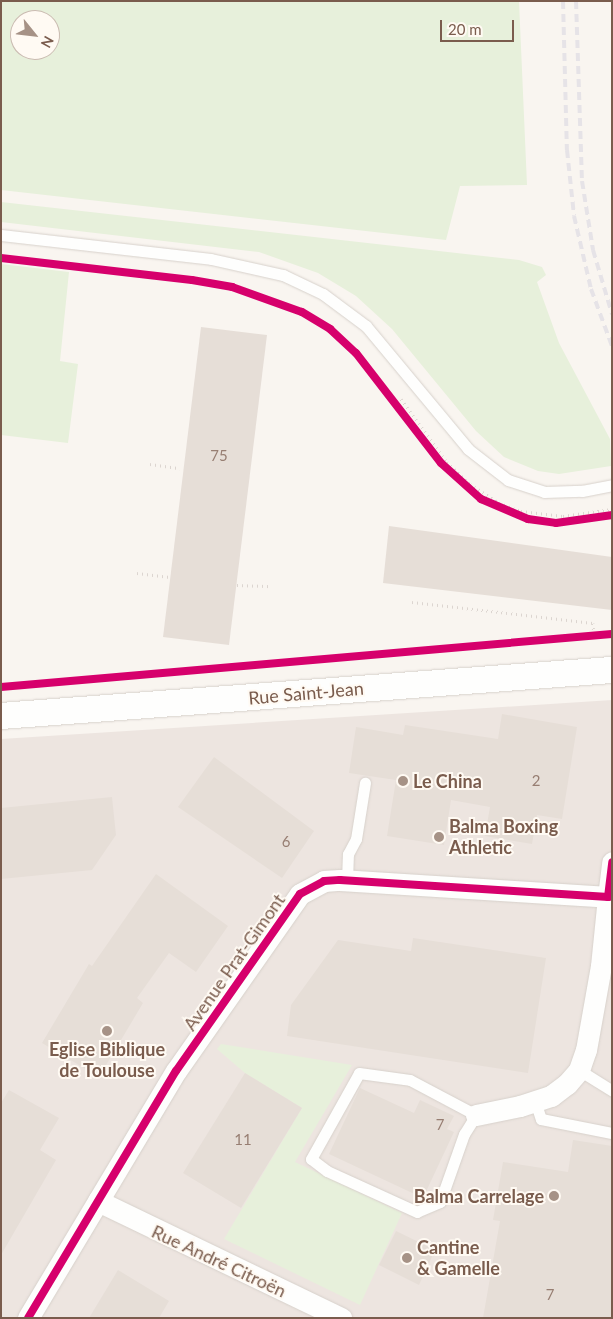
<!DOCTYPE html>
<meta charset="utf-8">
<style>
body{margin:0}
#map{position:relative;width:613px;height:1319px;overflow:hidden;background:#f9f5f0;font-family:Lato,sans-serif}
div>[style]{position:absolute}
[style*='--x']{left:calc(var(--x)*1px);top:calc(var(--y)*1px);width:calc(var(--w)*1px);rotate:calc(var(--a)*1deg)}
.industrial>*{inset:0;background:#ede5e0}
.green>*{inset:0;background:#e7f0db}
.building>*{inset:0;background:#e6ded7}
.path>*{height:3px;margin-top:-1.5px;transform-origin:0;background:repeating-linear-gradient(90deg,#dcd5d0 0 1px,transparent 0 5px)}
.roads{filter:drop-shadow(0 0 1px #d7d1cb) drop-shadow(0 0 1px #d7d1cb)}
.service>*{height:11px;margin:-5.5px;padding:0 5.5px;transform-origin:5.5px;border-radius:5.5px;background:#fefefd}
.minor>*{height:21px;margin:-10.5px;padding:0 10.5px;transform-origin:10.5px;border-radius:10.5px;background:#fefefd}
.tertiary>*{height:26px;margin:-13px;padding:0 13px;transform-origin:13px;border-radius:13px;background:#fefefd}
.rail>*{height:4px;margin-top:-2px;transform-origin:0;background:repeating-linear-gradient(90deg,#e6e3e7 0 8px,transparent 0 13px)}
.cycleway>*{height:8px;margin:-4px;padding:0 4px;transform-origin:4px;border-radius:4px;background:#d6006c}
.dots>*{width:14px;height:14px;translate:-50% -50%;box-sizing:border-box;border:2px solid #fffaf3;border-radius:50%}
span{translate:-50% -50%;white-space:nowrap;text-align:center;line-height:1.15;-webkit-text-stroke:4px #fffaf3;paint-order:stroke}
.number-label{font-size:15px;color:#977e72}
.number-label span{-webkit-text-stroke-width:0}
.street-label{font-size:18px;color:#7a5c4d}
.poi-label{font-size:18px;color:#7a5c4d;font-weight:700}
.left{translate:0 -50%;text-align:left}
.right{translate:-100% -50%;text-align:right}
.frame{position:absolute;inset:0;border:2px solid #7a5c4d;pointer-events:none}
.north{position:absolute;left:10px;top:10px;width:50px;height:50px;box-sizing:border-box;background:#fffaf3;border:1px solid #cabbb1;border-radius:50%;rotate:119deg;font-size:14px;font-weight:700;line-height:20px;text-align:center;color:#7a5c4d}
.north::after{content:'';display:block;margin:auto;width:18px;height:22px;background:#a69286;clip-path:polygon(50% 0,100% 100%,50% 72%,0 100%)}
.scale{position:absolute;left:440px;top:20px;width:74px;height:22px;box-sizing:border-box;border:2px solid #7a5c4d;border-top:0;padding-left:6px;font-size:15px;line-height:18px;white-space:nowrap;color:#7a5c4d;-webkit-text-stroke:4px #fffaf3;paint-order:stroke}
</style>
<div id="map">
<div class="industrial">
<i style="clip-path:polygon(612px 700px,612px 1318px,1px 1318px,1px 739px)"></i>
</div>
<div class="green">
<i style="clip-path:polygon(evenodd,1px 1px,519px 1px,527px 185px,460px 186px,446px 240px,1px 190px,1px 1px,20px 20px,50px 20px,50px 50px,20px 50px,20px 20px)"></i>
<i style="clip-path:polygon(1px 202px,519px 260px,542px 267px,546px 275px,537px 282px,559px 343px,610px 439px,611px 466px,559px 474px,538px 471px,504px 457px,476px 431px,392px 329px,356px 296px,318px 273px,259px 252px,1px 222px)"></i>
<i style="clip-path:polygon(1px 264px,69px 272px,60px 361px,78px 364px,68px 443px,1px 435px)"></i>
<i style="clip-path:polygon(221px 1044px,352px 1065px,295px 1162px,402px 1213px,360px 1305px,224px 1239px,302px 1108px,245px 1073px,217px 1049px)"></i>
</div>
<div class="building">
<i style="clip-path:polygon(201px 327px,267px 335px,229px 645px,163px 637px)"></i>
<i style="clip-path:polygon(389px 526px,612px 557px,612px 610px,383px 583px)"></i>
<i style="clip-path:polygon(502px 714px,577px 727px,562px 819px,537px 815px,532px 844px,485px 836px,490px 807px,451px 800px,444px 845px,387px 836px,396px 780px,349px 773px,356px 727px,403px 735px,405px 725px,498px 739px)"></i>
<i style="clip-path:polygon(214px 757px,314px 831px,282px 878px,178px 807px)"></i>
<i style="clip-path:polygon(112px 797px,116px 835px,92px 870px,1px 879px,1px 808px)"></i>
<i style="clip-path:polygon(156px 874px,228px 926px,196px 972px,169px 953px,137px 998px,143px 1003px,99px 1077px,42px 1043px,89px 964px,92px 966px)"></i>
<i style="clip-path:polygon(413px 938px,546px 958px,528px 1073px,287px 1036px,291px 1005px,338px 940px,411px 951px)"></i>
<i style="clip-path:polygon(245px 1073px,302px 1108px,241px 1208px,183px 1173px)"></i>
<i style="clip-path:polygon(360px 1088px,414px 1113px,420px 1100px,454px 1116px,447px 1129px,454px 1132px,423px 1198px,329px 1154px)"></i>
<i style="clip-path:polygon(9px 1090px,59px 1118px,40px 1150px,56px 1160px,1px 1255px,1px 1103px)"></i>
<i style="clip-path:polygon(573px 1140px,612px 1146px,612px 1318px,483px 1318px,500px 1221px,493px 1220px,503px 1162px,568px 1172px)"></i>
<i style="clip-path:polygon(396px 1231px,435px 1250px,419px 1285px,379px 1265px)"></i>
<i style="clip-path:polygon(118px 1270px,169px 1301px,159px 1318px,89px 1318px)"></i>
</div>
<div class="path">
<i style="--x:401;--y:399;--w:78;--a:53.9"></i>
<i style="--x:447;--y:462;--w:32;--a:44"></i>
<i style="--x:470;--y:484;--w:35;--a:33"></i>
<i style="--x:499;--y:503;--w:23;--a:20"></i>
<i style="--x:521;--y:511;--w:42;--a:6.8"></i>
<i style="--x:563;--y:516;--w:49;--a:-8.1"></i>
<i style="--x:150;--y:464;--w:30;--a:8"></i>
<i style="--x:137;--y:573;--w:33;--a:7"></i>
<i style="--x:237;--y:585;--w:34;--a:2"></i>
<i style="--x:412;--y:602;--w:182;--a:6.6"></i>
<i style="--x:593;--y:623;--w:13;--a:86"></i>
</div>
<div class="roads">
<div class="service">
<i style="--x:1;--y:235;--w:211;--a:6.5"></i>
<i style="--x:211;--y:259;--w:74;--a:12.5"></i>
<i style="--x:283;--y:275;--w:44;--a:25.4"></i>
<i style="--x:323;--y:294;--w:54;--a:36.7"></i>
<i style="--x:366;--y:326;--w:160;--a:50.3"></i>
<i style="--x:468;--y:449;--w:51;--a:37.8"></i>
<i style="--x:508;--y:480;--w:38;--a:18"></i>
<i style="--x:544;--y:492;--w:38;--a:-2"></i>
<i style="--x:582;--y:491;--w:31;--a:-11"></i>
<i style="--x:347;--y:881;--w:27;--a:-88"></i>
<i style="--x:348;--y:854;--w:17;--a:-62"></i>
<i style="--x:356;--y:839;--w:57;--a:-80.9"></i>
<i style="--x:579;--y:1070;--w:39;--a:32"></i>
<i style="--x:359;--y:1073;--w:51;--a:7.8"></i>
<i style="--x:410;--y:1080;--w:75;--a:27.9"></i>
<i style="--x:476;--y:1115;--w:22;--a:122"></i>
<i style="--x:464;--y:1134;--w:72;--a:109.4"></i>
<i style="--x:440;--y:1202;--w:25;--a:157"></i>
<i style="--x:417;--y:1212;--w:99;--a:-155.5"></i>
<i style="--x:327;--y:1171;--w:20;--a:-143"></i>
<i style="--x:311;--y:1159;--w:98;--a:-60.8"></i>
<i style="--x:535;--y:1101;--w:19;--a:72"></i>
<i style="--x:541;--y:1119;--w:72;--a:11.2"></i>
</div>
<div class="minor">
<i style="--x:476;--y:1115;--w:45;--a:-11.6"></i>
<i style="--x:520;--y:1106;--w:33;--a:-18"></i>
<i style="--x:551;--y:1096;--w:20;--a:-37"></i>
<i style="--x:567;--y:1084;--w:18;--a:-49"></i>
<i style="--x:579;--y:1070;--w:21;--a:-71"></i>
<i style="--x:586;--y:1050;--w:85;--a:-79.9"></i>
<i style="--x:601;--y:966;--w:69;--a:-84.2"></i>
<i style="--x:98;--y:1201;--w:270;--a:25.7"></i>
<i style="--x:28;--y:1318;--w:288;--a:-59.1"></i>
<i style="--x:176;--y:1071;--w:216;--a:-55"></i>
<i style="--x:300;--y:894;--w:27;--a:-28"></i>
<i style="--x:324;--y:881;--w:16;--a:-4"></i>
<i style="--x:340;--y:880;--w:269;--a:3.6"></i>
<i style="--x:608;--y:897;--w:35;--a:-83"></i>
</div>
<div class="tertiary">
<i style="--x:1;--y:716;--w:613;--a:-4.31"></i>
</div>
</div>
<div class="rail">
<i style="--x:563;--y:1;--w:149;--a:88.5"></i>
<i style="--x:567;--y:150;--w:66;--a:83.9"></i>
<i style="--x:574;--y:216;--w:75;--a:76.9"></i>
<i style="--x:591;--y:289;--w:61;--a:69.8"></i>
<i style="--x:576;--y:1;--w:180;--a:88.1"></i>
<i style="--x:582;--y:181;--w:70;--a:80.9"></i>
<i style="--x:593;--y:250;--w:67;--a:73.5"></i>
</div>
<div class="cycleway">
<i style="--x:1;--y:258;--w:192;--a:6.6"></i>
<i style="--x:192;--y:280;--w:41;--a:9.9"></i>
<i style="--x:232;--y:287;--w:74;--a:19.7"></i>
<i style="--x:302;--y:312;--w:33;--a:31"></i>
<i style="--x:330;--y:329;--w:35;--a:43"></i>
<i style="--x:356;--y:353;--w:139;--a:52.3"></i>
<i style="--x:441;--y:463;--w:54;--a:42"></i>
<i style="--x:481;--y:499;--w:51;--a:23.1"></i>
<i style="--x:528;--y:519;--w:28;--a:8"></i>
<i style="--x:556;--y:523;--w:57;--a:-8.1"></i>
<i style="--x:1;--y:687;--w:613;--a:-4.96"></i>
<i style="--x:28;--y:1318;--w:288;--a:-59.1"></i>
<i style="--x:176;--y:1071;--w:216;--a:-55"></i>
<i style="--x:300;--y:894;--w:27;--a:-28"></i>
<i style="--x:324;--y:881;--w:16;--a:-4"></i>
<i style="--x:340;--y:880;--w:269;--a:3.6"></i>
<i style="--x:608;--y:897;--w:35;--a:-83"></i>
</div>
<div class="dots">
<i style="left:403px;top:781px;background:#a69286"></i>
<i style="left:439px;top:837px;background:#a69286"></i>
<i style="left:107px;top:1031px;background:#a69286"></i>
<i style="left:554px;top:1196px;background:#a69286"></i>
<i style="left:407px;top:1258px;background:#a69286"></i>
</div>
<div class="number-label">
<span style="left:219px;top:456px">75</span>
<span style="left:536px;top:781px">2</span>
<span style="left:286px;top:842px">6</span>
<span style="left:440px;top:1125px">7</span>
<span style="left:243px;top:1140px">11</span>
<span style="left:550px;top:1295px">7</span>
</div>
<div class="street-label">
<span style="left:306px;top:693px;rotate:-5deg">Rue Saint-Jean</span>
<span style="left:234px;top:962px;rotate:-55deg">Avenue Prat-Gimont</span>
<span style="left:219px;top:1261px;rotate:25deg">Rue André Citroën</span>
</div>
<div class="poi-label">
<span class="left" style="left:413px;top:781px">Le China</span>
<span class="left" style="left:449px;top:837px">Balma Boxing<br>Athletic</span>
<span style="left:107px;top:1060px">Eglise Biblique<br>de Toulouse</span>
<span class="right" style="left:544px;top:1196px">Balma Carrelage</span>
<span class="left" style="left:417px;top:1258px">Cantine<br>&amp; Gamelle</span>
</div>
<div class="frame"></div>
<div class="north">N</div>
<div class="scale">20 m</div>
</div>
